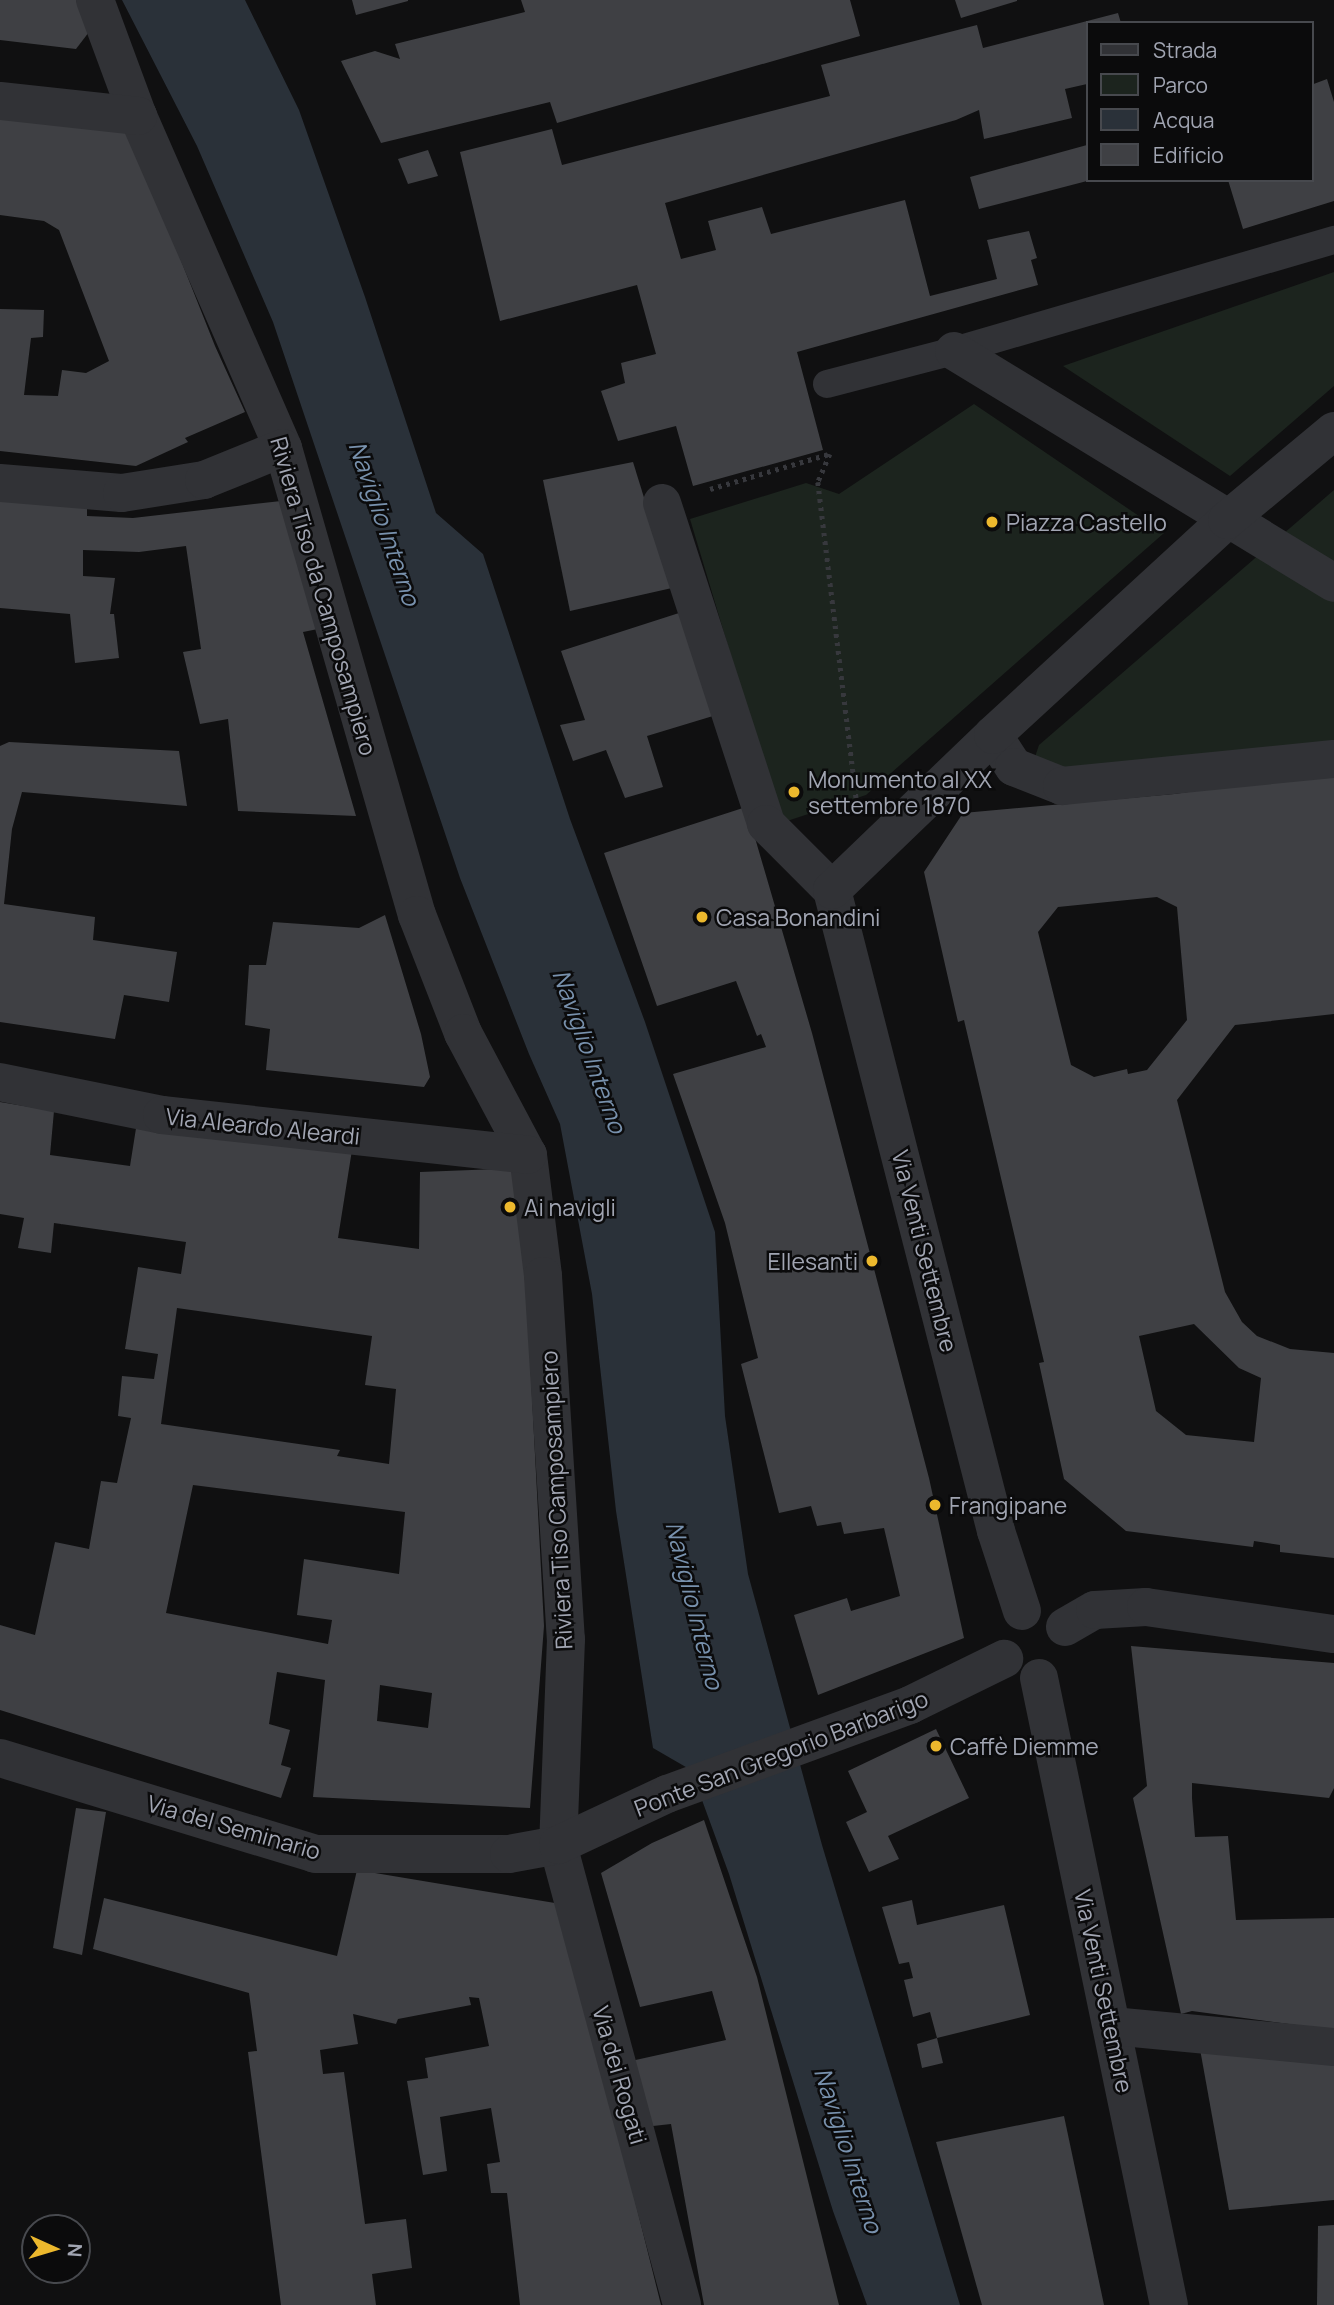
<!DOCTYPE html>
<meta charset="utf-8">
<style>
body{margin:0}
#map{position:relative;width:1334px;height:2305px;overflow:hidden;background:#101011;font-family:Manrope,sans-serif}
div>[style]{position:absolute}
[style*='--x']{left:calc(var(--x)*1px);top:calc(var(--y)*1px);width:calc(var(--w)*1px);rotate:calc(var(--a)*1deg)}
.green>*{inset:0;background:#1c241e}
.water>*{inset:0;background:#2a3139}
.building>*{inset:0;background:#3f4044}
.path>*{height:4.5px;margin-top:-2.25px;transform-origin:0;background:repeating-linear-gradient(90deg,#37383d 0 3.5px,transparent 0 8.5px)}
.lane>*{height:28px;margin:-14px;padding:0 14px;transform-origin:14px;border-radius:14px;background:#313236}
.street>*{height:38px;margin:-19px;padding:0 19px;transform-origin:19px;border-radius:19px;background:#313236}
.dots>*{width:19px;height:19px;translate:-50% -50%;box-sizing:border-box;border:4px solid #0b0b0c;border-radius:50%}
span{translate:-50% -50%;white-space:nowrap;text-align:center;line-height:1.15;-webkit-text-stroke:5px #0b0b0c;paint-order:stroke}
.poi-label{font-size:23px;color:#a1a5b2}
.left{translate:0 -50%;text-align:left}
.right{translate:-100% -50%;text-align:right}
.street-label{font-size:23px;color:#a1a5b2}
.water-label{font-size:24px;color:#7891ad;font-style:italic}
.legend{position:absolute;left:1086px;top:21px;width:228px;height:161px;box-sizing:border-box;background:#0b0b0c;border:2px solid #47494e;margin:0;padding:9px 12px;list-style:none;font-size:21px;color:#a1a5b2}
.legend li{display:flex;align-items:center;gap:14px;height:35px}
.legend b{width:35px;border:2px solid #47494e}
.north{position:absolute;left:21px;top:2214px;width:70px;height:70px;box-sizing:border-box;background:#0b0b0c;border:2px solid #47494e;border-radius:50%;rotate:94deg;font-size:19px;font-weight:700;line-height:28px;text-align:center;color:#a1a5b2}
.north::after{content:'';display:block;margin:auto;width:24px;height:32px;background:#ecb82d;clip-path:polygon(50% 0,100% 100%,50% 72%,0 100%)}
</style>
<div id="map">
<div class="green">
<i style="clip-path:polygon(1334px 272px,1334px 386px,1230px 476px,1063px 366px)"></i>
<i style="clip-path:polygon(974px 404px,1164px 533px,866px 795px,781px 823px,690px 519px,806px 483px,839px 494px)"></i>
<i style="clip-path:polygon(1334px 490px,1334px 744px,1061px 773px,1035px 757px,1039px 745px)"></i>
</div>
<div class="water">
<i style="clip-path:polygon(122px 0,245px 0,299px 110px,365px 297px,436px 513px,483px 554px,570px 819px,645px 1022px,715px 1232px,725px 1416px,748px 1574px,822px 1845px,960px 2305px,867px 2305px,833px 2211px,729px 1874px,691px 1770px,653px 1748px,616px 1511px,592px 1294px,560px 1124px,529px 1054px,460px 878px,273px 322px,197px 146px)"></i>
</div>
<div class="building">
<i style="clip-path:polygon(0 0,76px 0,89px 32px,76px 49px,0 40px)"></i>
<i style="clip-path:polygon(352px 0,408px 0,408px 1px,356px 15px)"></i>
<i style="clip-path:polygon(521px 0,850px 0,860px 36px,557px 123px,550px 102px,381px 143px,341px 61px,375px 51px,400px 59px,395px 44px,525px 12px)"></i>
<i style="clip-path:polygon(955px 0,1017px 0,1017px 1px,961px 18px)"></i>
<i style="clip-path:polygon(1118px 13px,1121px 23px,1087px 23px,1087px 84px,1065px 89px,1072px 118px,984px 139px,979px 110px,956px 120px,665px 203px,681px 259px,716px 250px,708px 221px,762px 207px,771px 234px,905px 200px,930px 296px,997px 279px,987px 240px,1029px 231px,1037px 258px,1031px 260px,1038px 285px,797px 352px,823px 450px,693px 486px,676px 426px,618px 441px,601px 391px,625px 383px,621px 363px,656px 354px,637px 285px,500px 321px,460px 152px,552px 129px,562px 165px,830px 96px,821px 65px,977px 25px,983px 48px)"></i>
<i style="clip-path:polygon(1327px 79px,1334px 102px,1334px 201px,1243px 229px,1228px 180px,1311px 180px,1311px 85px)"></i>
<i style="clip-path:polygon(0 113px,128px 127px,215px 346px,245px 412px,185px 438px,188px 442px,136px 466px,0 451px,0 309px,44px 310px,43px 337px,31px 338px,24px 395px,58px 396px,62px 370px,86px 373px,109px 361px,59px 230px,44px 221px,0 215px)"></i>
<i style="clip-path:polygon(1087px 145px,1087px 181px,979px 209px,970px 177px)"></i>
<i style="clip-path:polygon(428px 150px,438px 176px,408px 184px,398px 159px)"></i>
<i style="clip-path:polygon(633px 462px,672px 588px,570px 611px,543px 480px)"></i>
<i style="clip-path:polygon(0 496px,87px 503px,87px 516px,133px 518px,281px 501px,318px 629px,303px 632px,356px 816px,238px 811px,228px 719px,200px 724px,183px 652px,201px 649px,186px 546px,139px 552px,83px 550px,83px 576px,115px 578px,110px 614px,114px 614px,119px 658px,75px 663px,70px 614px,0 608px)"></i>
<i style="clip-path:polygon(679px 613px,713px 716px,647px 736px,663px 787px,625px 798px,606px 750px,573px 761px,560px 725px,585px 720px,561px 651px)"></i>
<i style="clip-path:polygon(9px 742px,179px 751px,187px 806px,22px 792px,12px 829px,4px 904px,95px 917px,93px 940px,177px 952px,169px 1002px,124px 995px,115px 1039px,0 1022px,0 746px)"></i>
<i style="clip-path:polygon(evenodd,1334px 772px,1334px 1014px,1235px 1025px,1177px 1100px,1225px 1292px,1242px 1322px,1257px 1336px,1290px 1349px,1334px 1353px,1334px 1558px,1280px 1552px,1280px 1545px,1254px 1541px,1253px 1547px,1126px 1531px,1064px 1479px,1039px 1363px,1044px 1362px,964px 1020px,958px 1022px,924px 872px,963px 813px,1174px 794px,1334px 772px,1157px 897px,1177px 907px,1187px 1020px,1147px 1070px,1128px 1074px,1127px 1069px,1094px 1077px,1071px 1065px,1038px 932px,1058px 907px,1157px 897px,1334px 772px,1194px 1324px,1239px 1368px,1261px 1378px,1254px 1442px,1186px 1435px,1156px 1411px,1139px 1336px,1194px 1324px)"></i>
<i style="clip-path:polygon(746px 807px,812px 1033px,929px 1478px,964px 1638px,818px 1695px,794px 1615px,847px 1598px,851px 1611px,900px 1596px,884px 1528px,844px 1534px,841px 1522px,817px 1526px,811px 1506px,779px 1513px,741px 1364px,758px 1358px,725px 1223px,673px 1074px,766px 1047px,761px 1034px,757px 1036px,736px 981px,657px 1006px,604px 853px)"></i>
<i style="clip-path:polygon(385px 915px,421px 1034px,430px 1077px,424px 1087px,266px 1070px,270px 1029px,245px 1025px,249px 965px,266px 965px,273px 922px,359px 928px)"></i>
<i style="clip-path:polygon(evenodd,0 1102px,54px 1111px,50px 1155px,130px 1166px,137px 1122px,352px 1150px,338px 1238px,419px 1249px,420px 1172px,520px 1168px,544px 1626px,530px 1808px,313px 1797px,325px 1680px,277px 1672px,269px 1724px,290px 1730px,281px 1765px,291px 1768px,281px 1798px,0 1710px,0 1625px,35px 1635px,55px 1542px,89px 1549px,101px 1481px,117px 1483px,131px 1418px,118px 1416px,122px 1376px,154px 1379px,158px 1354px,125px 1349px,138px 1267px,181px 1274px,186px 1242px,54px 1223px,51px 1253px,18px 1248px,24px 1218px,0 1214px,0 1102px,177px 1308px,372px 1336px,365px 1385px,396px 1389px,389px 1464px,337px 1456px,340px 1450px,161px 1424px,177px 1308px,0 1102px,193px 1485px,405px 1512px,399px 1574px,304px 1559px,297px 1615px,332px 1620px,328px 1644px,166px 1613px,193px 1485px,0 1102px,380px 1685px,432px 1693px,428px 1728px,377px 1721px,380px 1685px)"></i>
<i style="clip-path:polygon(1131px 1646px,1334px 1663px,1334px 1788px,1329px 1798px,1192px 1783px,1192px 1798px,1195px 1837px,1228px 1836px,1236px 1920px,1334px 1918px,1334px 2030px,1192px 2011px,1181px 2014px,1133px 1798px,1147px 1786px)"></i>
<i style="clip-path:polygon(936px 1729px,969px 1798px,888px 1836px,899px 1859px,869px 1872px,846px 1822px,867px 1812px,848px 1771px)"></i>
<i style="clip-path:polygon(76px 1808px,106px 1812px,82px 1955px,53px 1948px)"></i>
<i style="clip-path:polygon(704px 1820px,757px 1977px,839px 2305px,704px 2305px,671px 2124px,653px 2126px,631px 2061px,726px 2040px,712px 1991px,640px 2007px,601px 1873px,652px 1843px)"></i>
<i style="clip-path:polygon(357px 1870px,561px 1904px,661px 2305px,520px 2305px,507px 2193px,491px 2193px,487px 2164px,500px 2162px,491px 2108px,440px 2117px,447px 2171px,423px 2175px,407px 2081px,428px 2078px,425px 2058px,489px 2046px,479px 1998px,469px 1997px,471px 2005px,398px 2019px,396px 2024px,353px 2014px,358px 2044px,320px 2050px,323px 2074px,344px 2072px,365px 2224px,406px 2219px,412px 2268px,372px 2274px,376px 2305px,281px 2305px,248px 2052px,257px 2051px,249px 1993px,93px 1949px,104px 1898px,337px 1956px)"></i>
<i style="clip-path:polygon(912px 1900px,917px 1925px,1004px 1905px,1030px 2015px,937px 2038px,943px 2063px,922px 2068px,917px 2044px,937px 2038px,930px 2012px,913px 2017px,904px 1980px,913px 1978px,909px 1962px,899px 1964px,882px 1907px)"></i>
<i style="clip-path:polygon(1200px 2049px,1334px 2059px,1334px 2200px,1229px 2210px)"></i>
<i style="clip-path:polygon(1064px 2116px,1104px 2305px,982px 2305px,936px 2142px)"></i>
<i style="clip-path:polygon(1334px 2225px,1334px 2305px,1317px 2305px,1318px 2226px)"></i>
</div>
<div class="path">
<i style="--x:830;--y:454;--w:30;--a:113"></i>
<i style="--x:818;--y:482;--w:318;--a:83.1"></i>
<i style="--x:710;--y:489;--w:124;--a:-16.4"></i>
</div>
<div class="lane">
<i style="--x:827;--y:384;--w:131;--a:-14.6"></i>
<i style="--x:954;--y:351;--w:396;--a:-16.3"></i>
</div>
<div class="street">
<i style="--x:95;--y:0;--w:124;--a:69.7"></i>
<i style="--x:138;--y:116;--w:362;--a:66.4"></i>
<i style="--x:283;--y:448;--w:486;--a:74"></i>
<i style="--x:417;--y:915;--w:127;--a:68.7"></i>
<i style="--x:463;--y:1033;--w:138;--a:62"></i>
<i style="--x:528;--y:1155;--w:122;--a:82.9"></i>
<i style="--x:543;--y:1276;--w:364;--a:86.4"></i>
<i style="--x:566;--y:1639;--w:206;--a:92.2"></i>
<i style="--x:558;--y:1845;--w:476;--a:74.9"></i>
<i style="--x:0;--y:101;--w:139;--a:6.2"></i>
<i style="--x:954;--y:351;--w:445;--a:31.4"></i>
<i style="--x:0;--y:483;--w:122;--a:4.7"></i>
<i style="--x:122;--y:493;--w:83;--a:-9"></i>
<i style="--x:204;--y:480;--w:85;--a:-22.1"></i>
<i style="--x:662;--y:503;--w:337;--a:72"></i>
<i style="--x:766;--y:824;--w:93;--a:45"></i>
<i style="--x:993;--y:735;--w:38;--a:57"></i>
<i style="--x:1014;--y:767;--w:52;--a:21.6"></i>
<i style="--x:1062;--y:786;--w:273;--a:-5.7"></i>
<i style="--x:832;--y:890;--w:662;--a:75.65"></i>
<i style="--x:996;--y:1531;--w:84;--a:72"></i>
<i style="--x:832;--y:890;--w:223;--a:-43.9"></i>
<i style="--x:993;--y:735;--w:318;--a:-42.6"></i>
<i style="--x:1227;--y:520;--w:139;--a:-39.8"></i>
<i style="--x:0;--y:1082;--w:165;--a:11.5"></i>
<i style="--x:162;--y:1115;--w:368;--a:6.2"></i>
<i style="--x:1065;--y:1627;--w:34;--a:-30"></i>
<i style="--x:1095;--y:1610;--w:51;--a:-3.4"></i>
<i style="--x:1146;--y:1607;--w:190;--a:8.2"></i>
<i style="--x:1039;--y:1678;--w:640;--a:78.29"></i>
<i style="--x:0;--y:1758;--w:329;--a:16.9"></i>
<i style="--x:315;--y:1854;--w:194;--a:0"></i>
<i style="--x:509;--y:1854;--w:50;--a:-10.4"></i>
<i style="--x:558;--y:1845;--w:120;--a:-25.1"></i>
<i style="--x:667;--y:1794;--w:259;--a:-20.1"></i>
<i style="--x:910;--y:1705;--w:105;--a:-26.1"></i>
<i style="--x:1112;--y:2026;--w:223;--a:5.4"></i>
</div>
<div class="dots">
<i style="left:992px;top:522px;background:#ecb82d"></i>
<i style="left:794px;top:792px;background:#ecb82d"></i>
<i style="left:702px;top:917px;background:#ecb82d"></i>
<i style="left:510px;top:1207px;background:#ecb82d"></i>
<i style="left:872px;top:1261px;background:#ecb82d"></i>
<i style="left:935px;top:1505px;background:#ecb82d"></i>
<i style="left:936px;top:1746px;background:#ecb82d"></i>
</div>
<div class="poi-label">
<span class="left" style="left:1006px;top:522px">Piazza Castello</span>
<span class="left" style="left:808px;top:792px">Monumento al XX<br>settembre 1870</span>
<span class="left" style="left:716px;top:917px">Casa Bonandini</span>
<span class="left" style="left:524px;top:1207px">Ai navigli</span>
<span class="right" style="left:858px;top:1261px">Ellesanti</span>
<span class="left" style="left:949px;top:1505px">Frangipane</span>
<span class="left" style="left:950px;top:1746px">Caffè Diemme</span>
</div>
<div class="street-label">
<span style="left:324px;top:596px;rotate:74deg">Riviera Tiso da Camposampiero</span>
<span style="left:263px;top:1126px;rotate:6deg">Via Aleardo Aleardi</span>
<span style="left:925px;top:1251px;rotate:76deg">Via Venti Settembre</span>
<span style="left:556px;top:1500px;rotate:-93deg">Riviera Tiso Camposampiero</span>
<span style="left:781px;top:1753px;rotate:-21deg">Ponte San Gregorio Barbarigo</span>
<span style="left:234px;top:1827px;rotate:16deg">Via del Seminario</span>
<span style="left:1104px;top:1991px;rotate:78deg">Via Venti Settembre</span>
<span style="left:620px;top:2075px;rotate:74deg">Via dei Rogati</span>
</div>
<div class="water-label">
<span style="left:385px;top:523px;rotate:71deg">Naviglio Interno</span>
<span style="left:590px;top:1051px;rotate:70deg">Naviglio Interno</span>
<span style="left:695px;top:1605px;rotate:76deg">Naviglio Interno</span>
<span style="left:849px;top:2150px;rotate:72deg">Naviglio Interno</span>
</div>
<ul class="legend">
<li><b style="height:9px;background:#313236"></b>Strada</li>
<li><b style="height:19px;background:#1c241e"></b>Parco</li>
<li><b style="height:19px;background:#2a3139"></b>Acqua</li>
<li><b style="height:19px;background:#3f4044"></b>Edificio</li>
</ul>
<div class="north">N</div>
</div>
